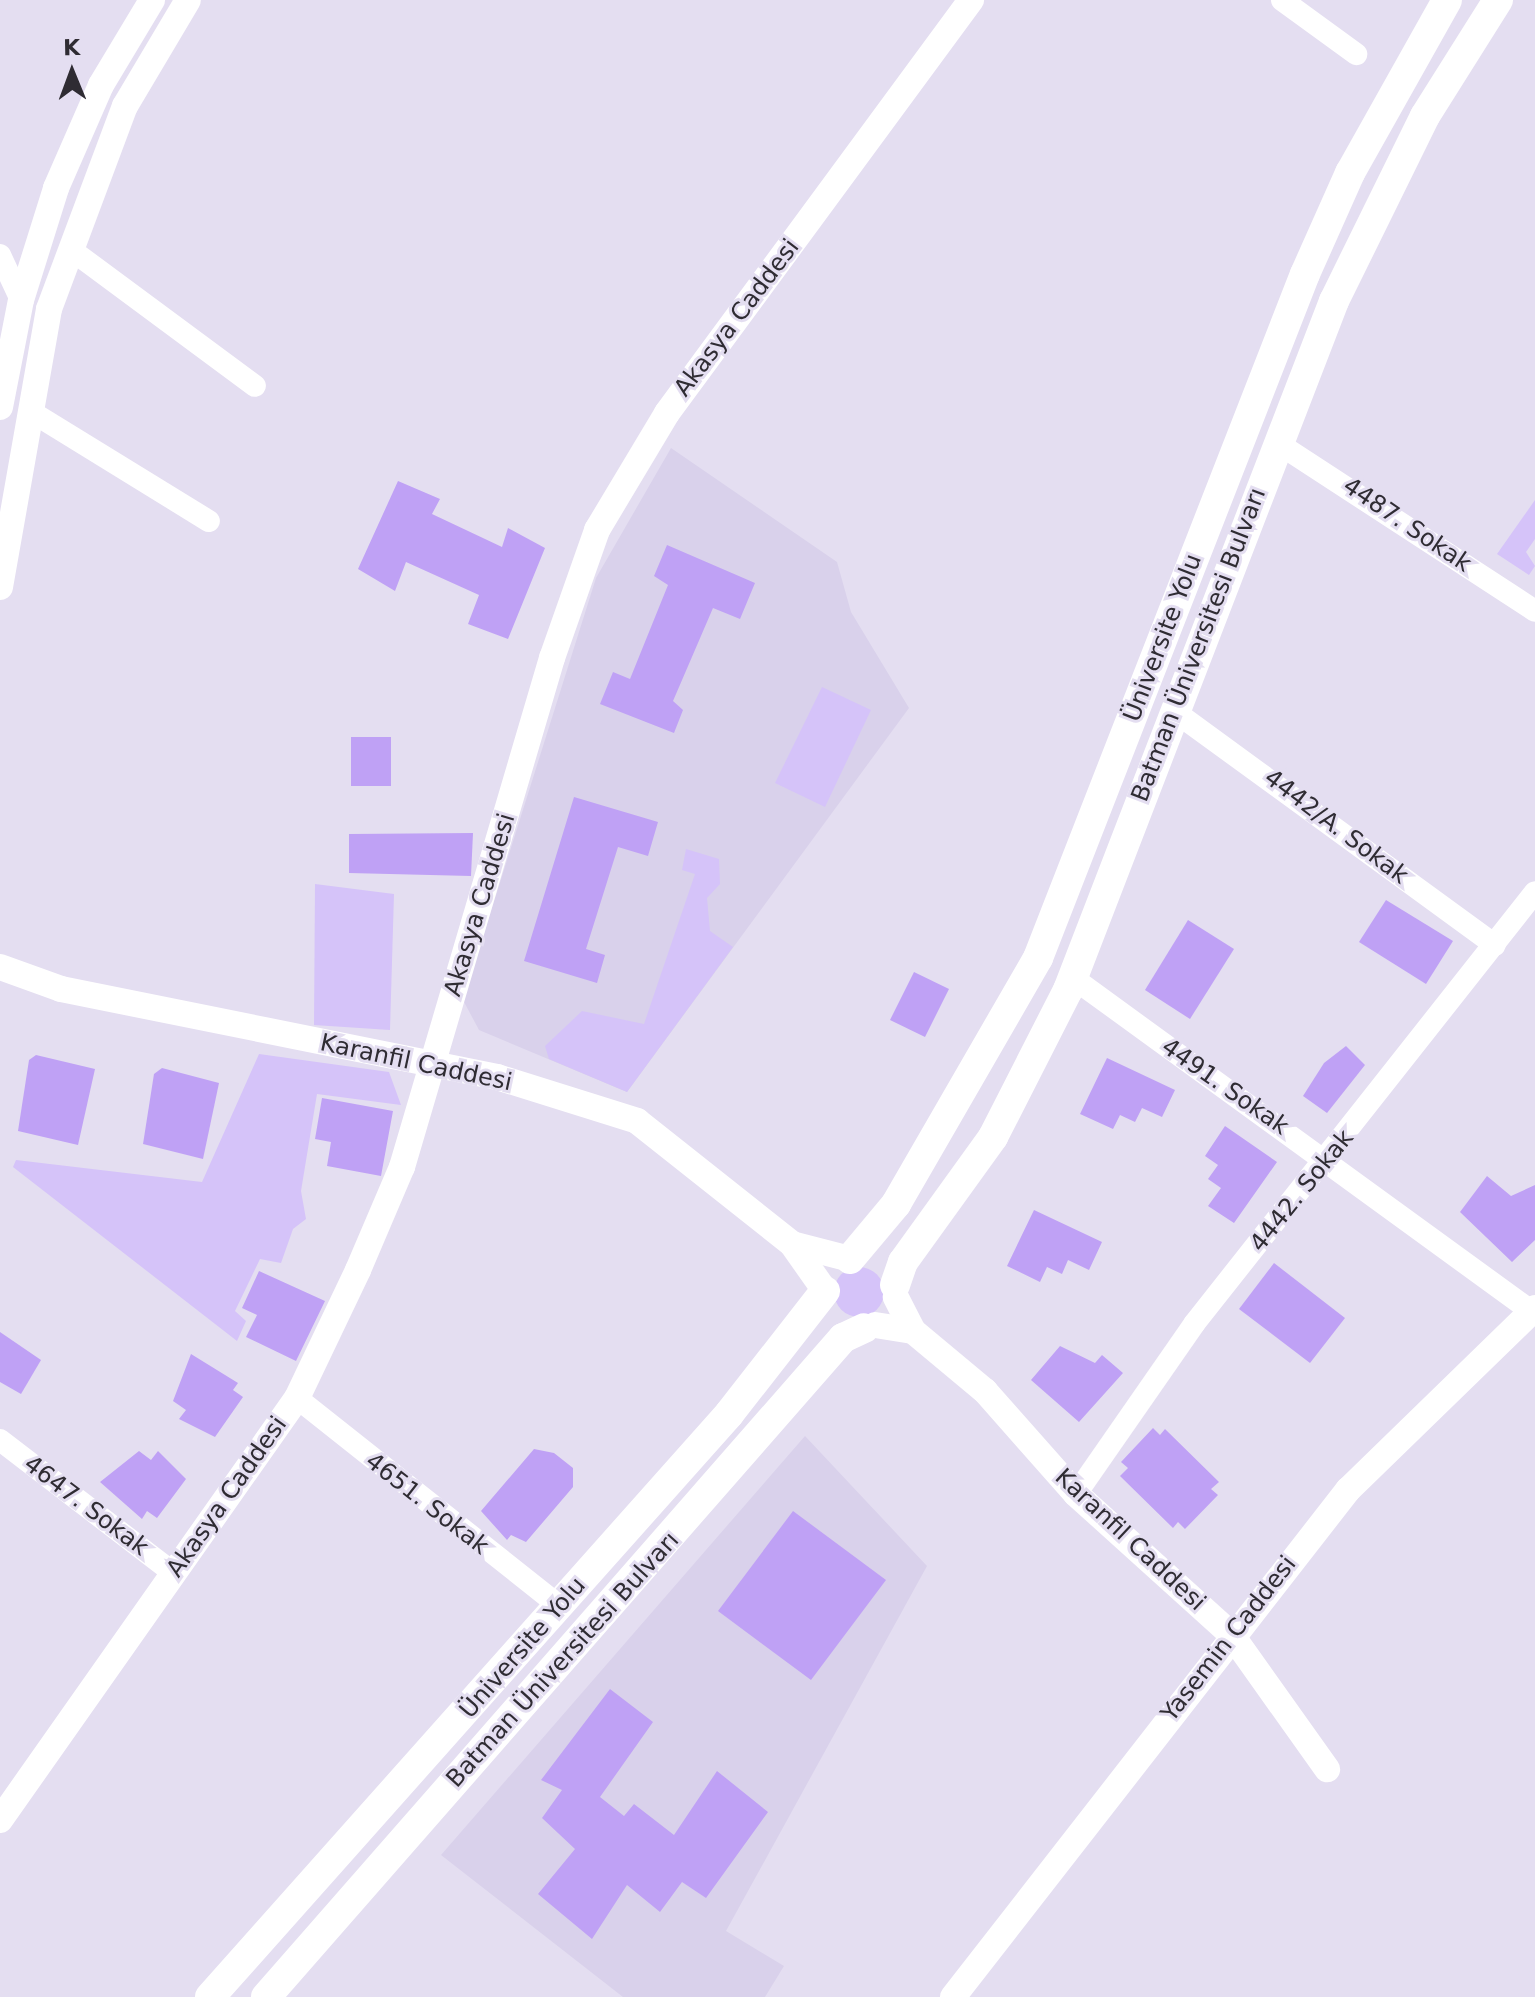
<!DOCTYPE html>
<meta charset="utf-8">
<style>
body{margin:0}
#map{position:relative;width:1535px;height:1997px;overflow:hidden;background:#e4def1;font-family:"DejaVu Sans",sans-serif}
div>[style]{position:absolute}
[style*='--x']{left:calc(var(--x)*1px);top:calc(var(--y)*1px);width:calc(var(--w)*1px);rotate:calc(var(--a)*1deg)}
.built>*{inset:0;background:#d9d1eb}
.green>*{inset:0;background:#d5c3f9}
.round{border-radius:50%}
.building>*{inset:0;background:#bfa1f5}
.minor>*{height:22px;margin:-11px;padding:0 11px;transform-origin:11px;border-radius:11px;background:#fff}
.tertiary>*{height:26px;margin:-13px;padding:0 13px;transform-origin:13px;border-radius:13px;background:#fff}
.secondary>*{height:30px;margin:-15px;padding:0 15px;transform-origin:15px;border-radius:15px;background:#fff}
span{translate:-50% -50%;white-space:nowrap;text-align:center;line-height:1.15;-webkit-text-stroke:6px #e4def1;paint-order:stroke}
.street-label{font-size:24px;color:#2f2c33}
.north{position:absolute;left:32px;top:32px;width:80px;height:80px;-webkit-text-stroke:6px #e4def1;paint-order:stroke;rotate:359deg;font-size:22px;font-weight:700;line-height:32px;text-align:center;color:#2f2c33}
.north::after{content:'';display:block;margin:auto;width:28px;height:36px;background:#2f2c33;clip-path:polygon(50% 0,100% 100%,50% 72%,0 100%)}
</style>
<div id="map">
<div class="built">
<i style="clip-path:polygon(671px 448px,837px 562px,851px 612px,909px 708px,627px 1092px,479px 1030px,463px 1000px,596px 578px)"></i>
<i style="clip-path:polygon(805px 1436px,927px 1566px,726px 1931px,784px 1966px,765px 1997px,623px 1997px,441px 1855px)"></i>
</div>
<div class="green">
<i style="clip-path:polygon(1535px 500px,1535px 539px,1526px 552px,1535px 566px,1529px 575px,1497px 554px)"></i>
<i style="clip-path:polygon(822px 687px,871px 710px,825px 807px,775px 783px)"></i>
<i style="clip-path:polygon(686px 849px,719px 859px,720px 884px,707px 898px,710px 931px,733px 947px,627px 1092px,549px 1059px,545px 1046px,582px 1011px,644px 1024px,695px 874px,682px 870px)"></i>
<i style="clip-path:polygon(315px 884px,394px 894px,390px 1030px,314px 1025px)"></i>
<i style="clip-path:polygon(259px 1054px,389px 1072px,401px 1105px,317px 1094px,301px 1191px,306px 1219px,293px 1229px,281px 1263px,260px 1259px,235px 1311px,246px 1321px,237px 1341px,13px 1167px,16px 1160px,202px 1182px)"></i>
<i class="round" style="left:834px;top:1267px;width:50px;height:50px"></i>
</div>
<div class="building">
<i style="clip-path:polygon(398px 481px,440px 499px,432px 514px,502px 547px,508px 528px,545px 548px,508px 639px,468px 624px,479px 595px,406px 562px,395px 591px,358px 569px)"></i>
<i style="clip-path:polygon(667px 545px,755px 583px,740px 619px,713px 608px,673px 701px,683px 710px,674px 733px,600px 704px,613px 672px,630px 679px,668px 585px,654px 576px)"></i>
<i style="clip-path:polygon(351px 737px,391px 737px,391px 786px,351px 786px)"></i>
<i style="clip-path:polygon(574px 797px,658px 822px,648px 856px,618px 847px,586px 949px,605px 955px,597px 983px,524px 961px)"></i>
<i style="clip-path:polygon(473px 833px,471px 876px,349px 873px,349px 834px)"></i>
<i style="clip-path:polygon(1386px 900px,1453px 941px,1426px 984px,1359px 942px)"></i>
<i style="clip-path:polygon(1188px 920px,1234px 949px,1190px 1019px,1145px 990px)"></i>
<i style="clip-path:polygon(914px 972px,949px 989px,925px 1037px,890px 1020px)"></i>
<i style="clip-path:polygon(1346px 1046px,1365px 1065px,1327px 1113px,1303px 1096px,1324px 1063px)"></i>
<i style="clip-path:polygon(36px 1055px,95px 1069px,78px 1145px,18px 1131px,29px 1060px)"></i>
<i style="clip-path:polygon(1107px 1058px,1175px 1090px,1162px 1117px,1142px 1108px,1135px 1122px,1120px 1115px,1113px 1129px,1080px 1114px)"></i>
<i style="clip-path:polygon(162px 1068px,219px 1083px,203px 1159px,143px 1144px,154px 1074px)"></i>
<i style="clip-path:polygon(322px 1098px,393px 1111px,381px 1176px,327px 1166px,331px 1142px,315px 1139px)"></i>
<i style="clip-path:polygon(1225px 1126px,1277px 1162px,1234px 1223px,1208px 1206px,1221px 1188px,1208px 1179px,1218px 1165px,1205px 1156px)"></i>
<i style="clip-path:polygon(1487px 1176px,1511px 1196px,1535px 1185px,1535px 1240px,1512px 1262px,1460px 1212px)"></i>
<i style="clip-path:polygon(1034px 1210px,1102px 1242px,1089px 1270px,1068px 1260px,1062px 1274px,1047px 1267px,1040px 1282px,1007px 1266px)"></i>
<i style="clip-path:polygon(1274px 1263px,1345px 1318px,1310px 1363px,1239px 1309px)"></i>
<i style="clip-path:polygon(259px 1271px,325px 1301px,296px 1361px,246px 1337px,257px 1315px,242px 1308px)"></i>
<i style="clip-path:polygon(0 1332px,41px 1360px,21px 1394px,0 1382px)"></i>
<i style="clip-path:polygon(1060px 1346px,1095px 1363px,1102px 1355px,1123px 1373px,1079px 1422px,1031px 1380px)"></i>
<i style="clip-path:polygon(191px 1354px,238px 1383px,233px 1390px,243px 1397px,215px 1437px,179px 1419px,186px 1410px,173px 1401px)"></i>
<i style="clip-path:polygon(1153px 1428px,1160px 1435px,1165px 1429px,1219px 1482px,1211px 1489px,1218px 1495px,1185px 1529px,1178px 1522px,1173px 1528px,1120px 1476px,1128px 1468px,1121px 1462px)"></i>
<i style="clip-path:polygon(534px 1449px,554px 1453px,573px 1468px,573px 1487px,526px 1542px,511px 1535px,507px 1540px,481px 1511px)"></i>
<i style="clip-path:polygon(139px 1451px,151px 1460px,158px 1451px,186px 1479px,157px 1518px,147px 1511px,142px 1519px,100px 1482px)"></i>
<i style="clip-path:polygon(793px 1511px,886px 1580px,811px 1680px,718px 1611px)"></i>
<i style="clip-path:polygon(610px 1689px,653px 1722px,600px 1797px,624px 1816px,634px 1804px,674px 1835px,717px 1771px,768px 1812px,706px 1898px,682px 1882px,660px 1912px,627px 1885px,592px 1939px,538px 1894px,575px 1849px,542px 1818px,562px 1790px,541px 1780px)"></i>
</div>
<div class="minor">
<i style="--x:1282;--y:0;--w:92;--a:36.1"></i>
<i style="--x:70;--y:249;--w:230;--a:36.5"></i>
<i style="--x:0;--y:255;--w:50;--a:65"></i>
<i style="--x:30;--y:411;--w:210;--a:31.6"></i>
<i style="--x:1276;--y:442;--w:309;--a:33.1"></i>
<i style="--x:1174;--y:711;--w:397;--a:36.1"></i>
<i style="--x:1073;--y:978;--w:566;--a:36.02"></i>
<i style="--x:297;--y:1398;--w:335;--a:38.4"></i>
<i style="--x:0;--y:1440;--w:217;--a:37.5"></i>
<i style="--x:1076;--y:1494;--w:207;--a:-55.2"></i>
<i style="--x:1194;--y:1324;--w:550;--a:-51.71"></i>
</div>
<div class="tertiary">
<i style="--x:0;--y:407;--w:109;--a:-78.9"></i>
<i style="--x:21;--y:300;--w:117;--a:-72.6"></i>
<i style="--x:56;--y:188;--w:112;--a:-66.4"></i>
<i style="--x:101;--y:85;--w:99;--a:-59"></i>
<i style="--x:0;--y:587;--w:282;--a:-80"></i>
<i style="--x:49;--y:309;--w:217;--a:-69.5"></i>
<i style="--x:125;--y:106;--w:123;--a:-59.3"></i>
<i style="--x:0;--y:967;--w:65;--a:19.8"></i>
<i style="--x:61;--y:989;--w:445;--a:11.4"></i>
<i style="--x:497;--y:1077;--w:147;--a:17.4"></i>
<i style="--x:637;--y:1121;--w:198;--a:38.4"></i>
<i style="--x:792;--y:1244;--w:57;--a:54.9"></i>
<i style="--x:792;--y:1244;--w:60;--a:14.5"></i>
<i style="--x:875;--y:1325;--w:38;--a:9"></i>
<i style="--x:913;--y:1331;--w:38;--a:-117"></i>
<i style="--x:913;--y:1331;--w:94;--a:39.8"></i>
<i style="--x:985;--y:1391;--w:137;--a:48.5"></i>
<i style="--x:1076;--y:1494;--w:209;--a:42.1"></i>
<i style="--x:1231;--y:1634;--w:166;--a:54.6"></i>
<i style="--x:0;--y:1820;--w:516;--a:-54.86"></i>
<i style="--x:297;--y:1398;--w:142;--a:-64.5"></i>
<i style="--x:358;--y:1270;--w:112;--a:-66.9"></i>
<i style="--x:402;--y:1167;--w:531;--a:-73.58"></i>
<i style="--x:552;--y:658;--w:136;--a:-70.6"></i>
<i style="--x:597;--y:530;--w:136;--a:-59.1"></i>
<i style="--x:667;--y:413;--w:513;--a:-53.64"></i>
<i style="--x:953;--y:1997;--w:643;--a:-52.08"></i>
<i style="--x:1348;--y:1490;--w:261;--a:-44.2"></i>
</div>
<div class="secondary">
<i style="--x:850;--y:1259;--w:72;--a:-50.1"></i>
<i style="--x:896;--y:1204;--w:284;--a:-60"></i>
<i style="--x:1038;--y:958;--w:734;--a:-68.68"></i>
<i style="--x:1305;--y:274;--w:111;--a:-66"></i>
<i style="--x:1350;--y:173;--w:198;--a:-60.7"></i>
<i style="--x:895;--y:1285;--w:24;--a:-71"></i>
<i style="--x:903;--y:1262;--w:154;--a:-54.2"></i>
<i style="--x:993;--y:1137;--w:165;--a:-63"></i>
<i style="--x:1068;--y:990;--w:739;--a:-68.89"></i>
<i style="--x:1334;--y:301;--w:206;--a:-63.8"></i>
<i style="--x:1425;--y:116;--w:137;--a:-57.8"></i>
<i style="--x:210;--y:1997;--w:781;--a:-48.32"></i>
<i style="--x:729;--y:1414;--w:156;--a:-52"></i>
<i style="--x:266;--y:1997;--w:876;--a:-48.8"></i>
<i style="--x:843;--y:1338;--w:23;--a:-25"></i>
</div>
<div class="street-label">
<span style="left:737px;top:318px;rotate:-53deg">Akasya Caddesi</span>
<span style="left:1407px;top:525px;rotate:34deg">4487. Sokak</span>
<span style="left:1163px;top:638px;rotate:-69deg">Üniversite Yolu</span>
<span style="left:1199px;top:645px;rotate:-69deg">Batman Üniversitesi Bulvarı</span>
<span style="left:1336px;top:827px;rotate:37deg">4442/A. Sokak</span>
<span style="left:480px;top:905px;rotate:-73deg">Akasya Caddesi</span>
<span style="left:416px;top:1063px;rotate:12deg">Karanfil Caddesi</span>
<span style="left:1225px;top:1087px;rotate:35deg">4491. Sokak</span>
<span style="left:1302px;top:1191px;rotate:-51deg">4442. Sokak</span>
<span style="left:227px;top:1497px;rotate:-55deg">Akasya Caddesi</span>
<span style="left:427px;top:1504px;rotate:38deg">4651. Sokak</span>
<span style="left:86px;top:1506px;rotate:37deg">4647. Sokak</span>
<span style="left:1130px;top:1540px;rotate:43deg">Karanfil Caddesi</span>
<span style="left:1229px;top:1639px;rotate:-52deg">Yasemin Caddesi</span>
<span style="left:523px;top:1648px;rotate:-49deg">Üniversite Yolu</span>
<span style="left:563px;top:1660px;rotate:-48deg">Batman Üniversitesi Bulvarı</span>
</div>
<div class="north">K</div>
</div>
